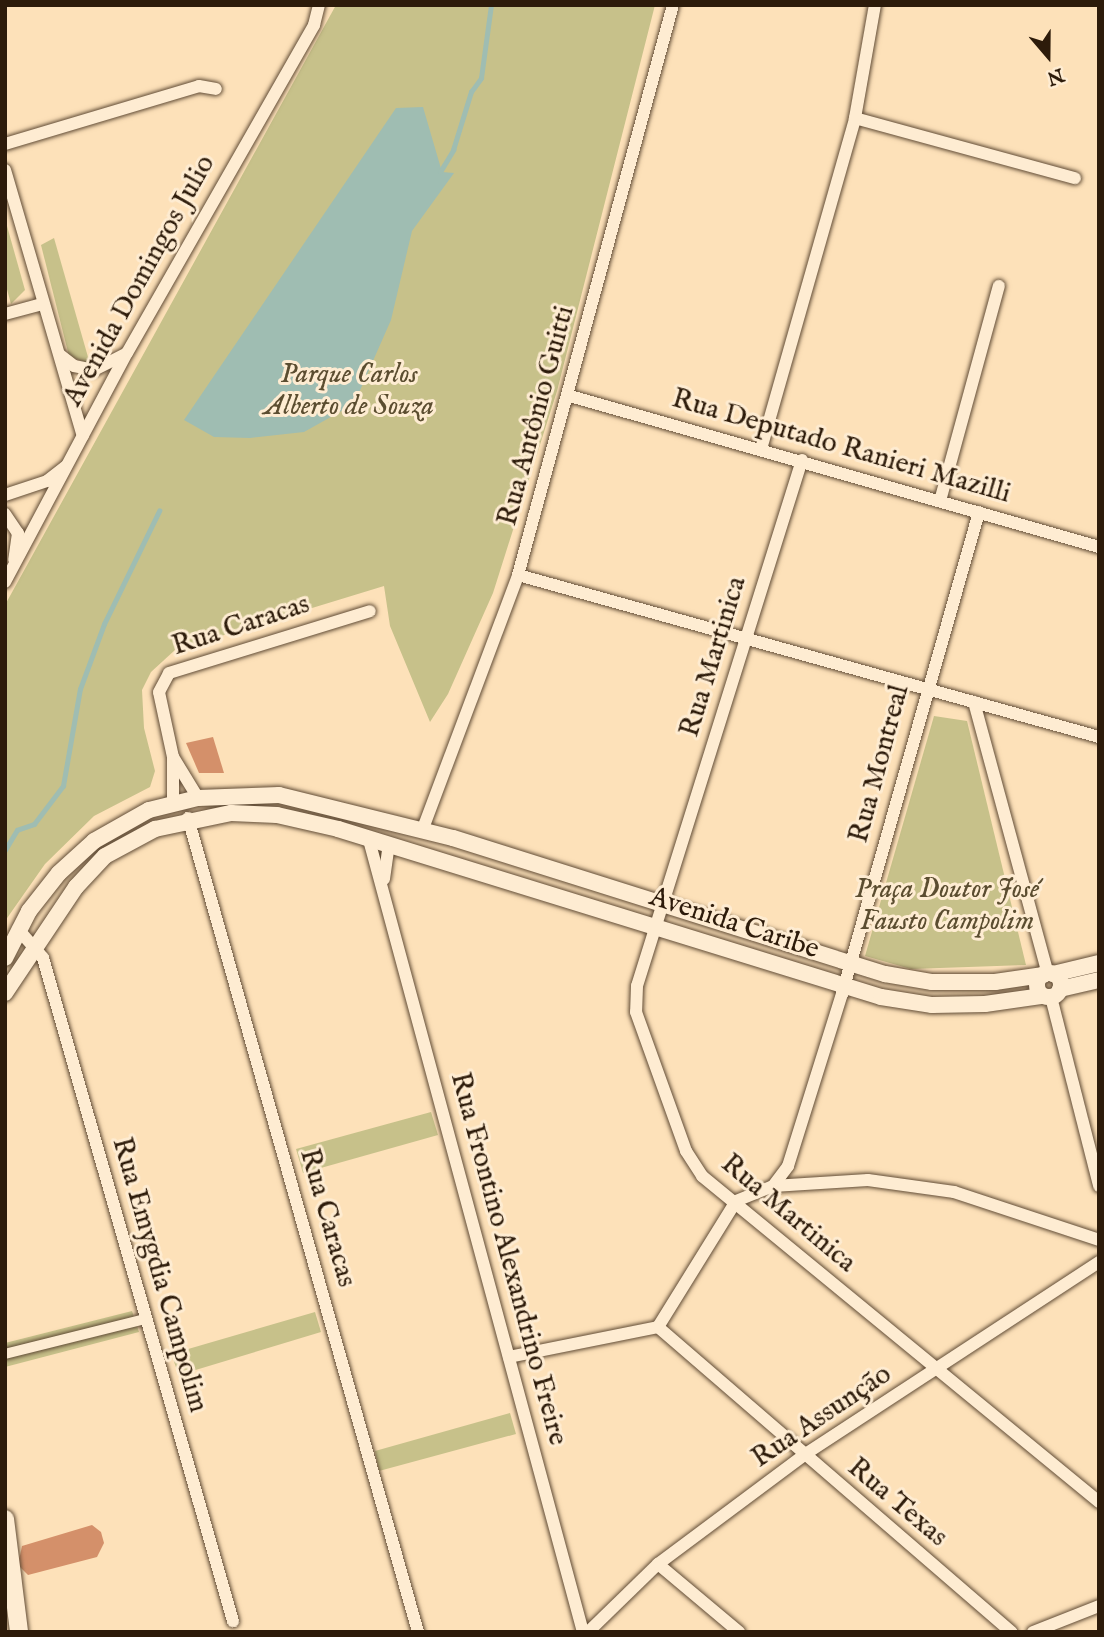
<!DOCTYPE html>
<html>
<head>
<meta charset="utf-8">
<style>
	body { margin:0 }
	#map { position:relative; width:1104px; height:1637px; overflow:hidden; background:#fde1b9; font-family:"IM FELL English",serif }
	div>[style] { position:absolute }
	.green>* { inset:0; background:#c7c18a }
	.water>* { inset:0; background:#9fbdb2 }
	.stream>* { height:4.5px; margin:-2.25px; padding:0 2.25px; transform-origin:2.25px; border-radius:2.25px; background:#9fbdb2 }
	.building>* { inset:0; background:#d4906a }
	.roads { filter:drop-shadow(0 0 2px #614c36) drop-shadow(0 0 2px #614c36) }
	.pedestrian>* { height:10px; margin:-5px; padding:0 5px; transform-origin:5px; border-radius:5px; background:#feecd2 }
	.minor>* { height:12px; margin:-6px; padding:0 6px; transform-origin:6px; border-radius:6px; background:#feecd2 }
	.tertiary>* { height:16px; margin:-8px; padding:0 8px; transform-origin:8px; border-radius:8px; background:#feecd2 }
	.tertiary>.ring { margin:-8px; padding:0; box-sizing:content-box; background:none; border:16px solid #feecd2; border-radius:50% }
	.secondary>* { height:18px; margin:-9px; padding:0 9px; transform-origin:9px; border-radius:9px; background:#feecd2 }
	span { translate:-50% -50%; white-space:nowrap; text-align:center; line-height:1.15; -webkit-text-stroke:6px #feecd2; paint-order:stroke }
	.street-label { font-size:28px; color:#2d1b0a }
	.park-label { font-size:28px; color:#5b4d30; font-style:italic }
	.frame { position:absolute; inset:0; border:7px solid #2d1b0a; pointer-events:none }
	.north { position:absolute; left:1013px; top:21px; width:70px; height:70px; -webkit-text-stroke:5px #feecd2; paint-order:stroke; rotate:160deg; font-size:19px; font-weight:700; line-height:28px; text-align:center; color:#2d1b0a }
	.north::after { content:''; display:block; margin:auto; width:24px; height:32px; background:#2d1b0a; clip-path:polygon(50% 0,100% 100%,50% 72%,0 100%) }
</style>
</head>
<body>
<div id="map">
	<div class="green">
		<div style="clip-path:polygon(336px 5px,655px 5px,557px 391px,493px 593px,448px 694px,430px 722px,390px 626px,384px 586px,175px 650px,151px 672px,142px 690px,144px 728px,155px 771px,150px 787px,94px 816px,45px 864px,5px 921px,5px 605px)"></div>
		<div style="clip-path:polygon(5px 219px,25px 290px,11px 304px,5px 282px)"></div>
		<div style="clip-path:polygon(54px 238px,90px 364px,69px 356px,41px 245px)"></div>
		<div style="clip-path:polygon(934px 716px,967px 721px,1026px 965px,911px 969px,865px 956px)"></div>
		<div style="clip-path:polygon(431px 1112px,438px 1135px,303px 1173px,296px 1149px)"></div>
		<div style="clip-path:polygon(132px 1311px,139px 1332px,5px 1367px,5px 1343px)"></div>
		<div style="clip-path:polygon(315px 1312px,321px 1332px,179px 1375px,171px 1354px)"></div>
		<div style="clip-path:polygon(510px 1413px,516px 1434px,379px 1471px,375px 1451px)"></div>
	</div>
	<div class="water">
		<div style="clip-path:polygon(423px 107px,442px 172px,454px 173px,412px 231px,391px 320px,354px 404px,304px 432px,250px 438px,214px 437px,184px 420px,396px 108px)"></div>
	</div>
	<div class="stream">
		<div style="left:440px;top:172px;width:26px;rotate:-59deg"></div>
		<div style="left:453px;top:150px;width:61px;rotate:-72.8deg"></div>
		<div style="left:471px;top:92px;width:17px;rotate:-54deg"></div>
		<div style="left:481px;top:78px;width:74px;rotate:-82.2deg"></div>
		<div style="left:5px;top:850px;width:23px;rotate:-59deg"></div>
		<div style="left:17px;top:830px;width:18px;rotate:-19deg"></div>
		<div style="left:34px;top:824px;width:48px;rotate:-52.7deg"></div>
		<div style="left:63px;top:786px;width:98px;rotate:-80.1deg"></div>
		<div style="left:80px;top:689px;width:69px;rotate:-69.7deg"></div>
		<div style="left:104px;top:624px;width:126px;rotate:-64deg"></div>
	</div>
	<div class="building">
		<div style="clip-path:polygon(213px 737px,224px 773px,199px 773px,186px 743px)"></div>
		<div style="clip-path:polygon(92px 1525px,101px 1532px,104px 1543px,97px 1557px,28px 1575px,18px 1565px,22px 1546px)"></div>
	</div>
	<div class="roads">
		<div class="pedestrian">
			<div style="left:5px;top:1354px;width:144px;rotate:-14deg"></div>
		</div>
		<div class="minor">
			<div style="left:855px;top:118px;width:228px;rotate:15.3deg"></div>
			<div style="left:5px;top:144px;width:202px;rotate:-16.6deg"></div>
			<div style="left:199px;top:86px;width:17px;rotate:10deg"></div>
			<div style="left:5px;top:170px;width:277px;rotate:73.7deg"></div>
			<div style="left:5px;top:314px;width:39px;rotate:-15deg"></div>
			<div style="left:60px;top:355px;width:18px;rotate:38deg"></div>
			<div style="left:74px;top:366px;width:20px;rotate:11deg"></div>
			<div style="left:94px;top:370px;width:34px;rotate:-27deg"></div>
			<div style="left:570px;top:396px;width:550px;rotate:15.93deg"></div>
			<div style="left:761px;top:449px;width:344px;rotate:-74.1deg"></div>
			<div style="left:855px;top:118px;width:115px;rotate:-80deg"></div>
			<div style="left:802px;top:460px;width:551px;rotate:107.42deg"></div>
			<div style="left:637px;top:986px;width:26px;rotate:92deg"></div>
			<div style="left:636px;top:1012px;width:148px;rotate:70.2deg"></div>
			<div style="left:686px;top:1151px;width:30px;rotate:57deg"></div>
			<div style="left:702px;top:1176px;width:514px;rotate:39.39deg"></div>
			<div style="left:5px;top:495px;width:44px;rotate:-18.4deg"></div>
			<div style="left:47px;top:481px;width:24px;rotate:-38deg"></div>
			<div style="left:940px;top:501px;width:223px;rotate:-74.7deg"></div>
			<div style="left:5px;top:514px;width:23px;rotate:56deg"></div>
			<div style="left:18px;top:533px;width:27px;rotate:98deg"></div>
			<div style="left:518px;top:575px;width:603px;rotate:15.58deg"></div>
			<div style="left:5px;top:582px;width:259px;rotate:-62deg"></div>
			<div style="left:127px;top:353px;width:378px;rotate:-60.3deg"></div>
			<div style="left:314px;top:25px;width:21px;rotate:-76deg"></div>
			<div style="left:974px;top:702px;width:282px;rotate:74.8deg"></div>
			<div style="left:173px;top:757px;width:48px;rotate:58.6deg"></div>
			<div style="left:173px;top:805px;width:48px;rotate:-90deg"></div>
			<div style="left:173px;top:757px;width:66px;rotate:-102.2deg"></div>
			<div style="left:159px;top:692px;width:21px;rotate:-62deg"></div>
			<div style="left:169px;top:673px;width:210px;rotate:-17.1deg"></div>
			<div style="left:188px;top:818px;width:846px;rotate:74.22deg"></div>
			<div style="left:422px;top:831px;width:273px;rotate:-69.4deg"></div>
			<div style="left:518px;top:575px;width:591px;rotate:-74.79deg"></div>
			<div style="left:369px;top:840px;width:820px;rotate:74.88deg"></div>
			<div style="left:384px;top:879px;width:34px;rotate:-82deg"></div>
			<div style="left:18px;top:929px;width:38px;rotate:49deg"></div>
			<div style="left:43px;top:958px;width:690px;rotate:74.01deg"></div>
			<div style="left:1051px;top:997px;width:195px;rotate:75.7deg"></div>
			<div style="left:773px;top:1186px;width:25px;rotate:-53deg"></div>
			<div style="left:788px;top:1166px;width:180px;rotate:-72.6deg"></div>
			<div style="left:842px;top:994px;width:501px;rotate:-74.13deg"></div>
			<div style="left:658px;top:1327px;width:148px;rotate:-58.2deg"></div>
			<div style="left:736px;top:1201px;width:40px;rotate:-22deg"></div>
			<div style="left:773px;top:1186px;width:95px;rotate:-3.6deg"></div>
			<div style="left:868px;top:1180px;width:87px;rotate:7.9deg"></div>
			<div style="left:954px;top:1192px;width:153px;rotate:18.3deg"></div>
			<div style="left:658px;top:1327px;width:467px;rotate:40.8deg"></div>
			<div style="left:509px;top:1357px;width:152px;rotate:-11.4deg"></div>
			<div style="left:658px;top:1564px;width:106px;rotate:40deg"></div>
			<div style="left:588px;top:1632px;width:98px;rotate:-44.2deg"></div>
			<div style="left:658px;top:1564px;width:182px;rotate:-36.7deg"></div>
			<div style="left:804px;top:1455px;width:353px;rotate:-33.2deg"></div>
			<div style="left:1033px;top:1632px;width:71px;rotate:-21.5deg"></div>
		</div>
		<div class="tertiary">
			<div style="left:5px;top:958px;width:53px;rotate:-62.9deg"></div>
			<div style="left:29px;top:911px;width:48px;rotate:-51.7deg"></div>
			<div style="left:59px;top:873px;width:47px;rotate:-42.4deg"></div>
			<div style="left:94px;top:841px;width:63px;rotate:-29.4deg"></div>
			<div style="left:149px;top:810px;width:50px;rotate:-13.8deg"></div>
			<div style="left:198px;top:798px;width:81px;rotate:-2.1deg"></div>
			<div style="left:279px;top:795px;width:179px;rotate:13.9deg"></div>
			<div style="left:453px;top:838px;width:453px;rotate:17.5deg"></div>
			<div style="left:885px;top:974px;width:48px;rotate:9.7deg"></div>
			<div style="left:932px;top:982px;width:63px"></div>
			<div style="left:995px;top:982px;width:49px;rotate:-8.3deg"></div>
			<div class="ring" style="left:1037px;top:973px;width:8px;height:8px"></div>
			<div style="left:1053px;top:974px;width:47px;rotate:-13.4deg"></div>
			<div style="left:1060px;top:989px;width:40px;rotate:-13deg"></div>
			<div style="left:5px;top:993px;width:128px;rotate:-56.2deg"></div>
			<div style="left:76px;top:887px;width:42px;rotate:-46.9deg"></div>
			<div style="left:105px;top:856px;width:57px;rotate:-28.4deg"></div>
			<div style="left:155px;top:829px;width:78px;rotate:-11.9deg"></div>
			<div style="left:231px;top:813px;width:46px;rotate:2.5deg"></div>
			<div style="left:277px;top:815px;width:63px;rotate:12.9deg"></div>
			<div style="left:338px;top:829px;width:568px;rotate:17.19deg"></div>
			<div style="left:881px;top:997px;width:52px;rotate:8.9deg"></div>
			<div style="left:932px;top:1005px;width:53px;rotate:-1.1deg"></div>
			<div style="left:985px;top:1004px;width:58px;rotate:-8deg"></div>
		</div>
		<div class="secondary">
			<div style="left:5px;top:1519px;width:114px;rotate:82.9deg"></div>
		</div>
	</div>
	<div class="street-label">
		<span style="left:140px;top:281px;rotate:-61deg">Avenida Domingos Julio</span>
		<span style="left:537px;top:416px;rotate:-75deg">Rua Antônio Guitti</span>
		<span style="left:841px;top:447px;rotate:16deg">Rua Deputado Ranieri Mazilli</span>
		<span style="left:241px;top:626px;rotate:-18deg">Rua Caracas</span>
		<span style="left:714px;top:657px;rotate:-73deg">Rua Martinica</span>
		<span style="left:880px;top:764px;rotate:-75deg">Rua Montreal</span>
		<span style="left:734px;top:924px;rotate:18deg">Avenida Caribe</span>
		<span style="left:788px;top:1214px;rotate:40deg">Rua Martinica</span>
		<span style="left:327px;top:1218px;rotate:74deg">Rua Caracas</span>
		<span style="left:508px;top:1259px;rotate:75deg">Rua Frontino Alexandrino Freire</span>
		<span style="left:159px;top:1275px;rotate:74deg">Rua Emygdia Campolim</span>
		<span style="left:822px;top:1417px;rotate:-34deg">Rua Assunção</span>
		<span style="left:897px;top:1503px;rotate:40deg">Rua Texas</span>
	</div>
	<div class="park-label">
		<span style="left:349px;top:391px">Parque Carlos<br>Alberto de Souza</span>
		<span style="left:947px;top:906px">Praça Doutor José<br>Fausto Campolim</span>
	</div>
	<div class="frame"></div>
	<div class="north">N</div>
</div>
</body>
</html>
